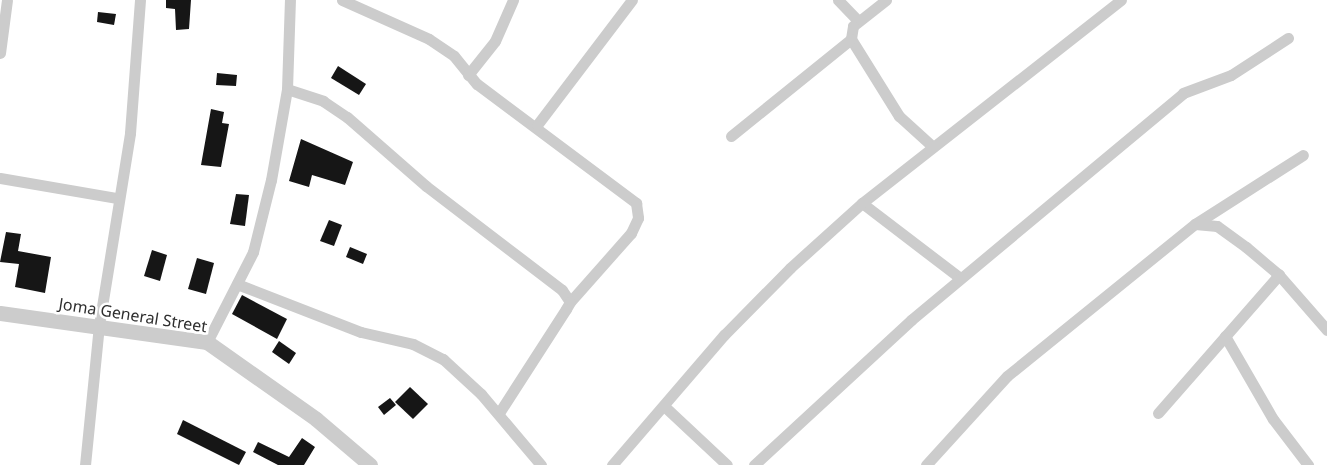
<!DOCTYPE html>
<html>
<head>
<meta charset="utf-8">
<style>
	body { margin:0 }
	#map { position:relative; width:1327px; height:465px; overflow:hidden; background:#fff; font-family:"Noto Sans",sans-serif }
	div>[style] { position:absolute }
	.building>* { inset:0; background:#161616 }
	.minor>* { height:11px; margin:-5.5px; padding:0 5.5px; transform-origin:5.5px; border-radius:5.5px; background:#ccc }
	.tertiary>* { height:15px; margin:-7.5px; padding:0 7.5px; transform-origin:7.5px; border-radius:7.5px; background:#ccc }
	span { translate:-50% -50%; white-space:nowrap; text-align:center; line-height:1.15; -webkit-text-stroke:5px #fff; paint-order:stroke }
	.street-label { font-size:16px; color:#2f2f2f }
</style>
</head>
<body>
<div id="map">
	<div class="building">
		<div style="clip-path:polygon(166px 0,191px 0,189px 29px,176px 30px,175px 9px,166px 8px)"></div>
		<div style="clip-path:polygon(98px 12px,116px 14px,114px 25px,97px 22px)"></div>
		<div style="clip-path:polygon(338px 66px,366px 84px,359px 95px,331px 78px)"></div>
		<div style="clip-path:polygon(217px 73px,237px 75px,236px 86px,216px 85px)"></div>
		<div style="clip-path:polygon(211px 109px,224px 112px,222px 123px,229px 124px,221px 167px,201px 165px)"></div>
		<div style="clip-path:polygon(301px 139px,353px 162px,345px 185px,312px 175px,309px 187px,289px 181px)"></div>
		<div style="clip-path:polygon(236px 194px,249px 195px,245px 226px,230px 224px)"></div>
		<div style="clip-path:polygon(329px 220px,342px 225px,334px 246px,320px 241px)"></div>
		<div style="clip-path:polygon(6px 232px,21px 234px,18px 251px,51px 257px,45px 293px,15px 287px,19px 264px,0 262px)"></div>
		<div style="clip-path:polygon(350px 247px,367px 254px,363px 264px,346px 257px)"></div>
		<div style="clip-path:polygon(152px 250px,167px 255px,160px 281px,144px 276px)"></div>
		<div style="clip-path:polygon(197px 258px,214px 263px,206px 294px,188px 289px)"></div>
		<div style="clip-path:polygon(242px 295px,287px 319px,277px 339px,232px 314px)"></div>
		<div style="clip-path:polygon(279px 341px,296px 353px,289px 364px,272px 352px)"></div>
		<div style="clip-path:polygon(410px 387px,428px 404px,413px 419px,395px 402px)"></div>
		<div style="clip-path:polygon(390px 398px,396px 405px,384px 415px,378px 407px)"></div>
		<div style="clip-path:polygon(183px 420px,246px 452px,239px 465px,177px 434px)"></div>
		<div style="clip-path:polygon(302px 438px,315px 447px,304px 465px,278px 465px,253px 452px,258px 442px,289px 457px)"></div>
	</div>
	<div class="minor">
		<div style="left:342px;top:0;width:95px;rotate:24.1deg"></div>
		<div style="left:429px;top:39px;width:30px;rotate:34deg"></div>
		<div style="left:454px;top:56px;width:36px;rotate:51deg"></div>
		<div style="left:477px;top:84px;width:199px;rotate:36.8deg"></div>
		<div style="left:636px;top:203px;width:15px;rotate:82deg"></div>
		<div style="left:638px;top:218px;width:17px;rotate:115deg"></div>
		<div style="left:631px;top:233px;width:92px;rotate:131.5deg"></div>
		<div style="left:838px;top:0;width:29px;rotate:46deg"></div>
		<div style="left:886px;top:0;width:42px;rotate:141.8deg"></div>
		<div style="left:853px;top:26px;width:13px;rotate:99deg"></div>
		<div style="left:851px;top:39px;width:91px;rotate:58.1deg"></div>
		<div style="left:899px;top:116px;width:45px;rotate:42.3deg"></div>
		<div style="left:0;top:53px;width:53px;rotate:-82.5deg"></div>
		<div style="left:468px;top:75px;width:43px;rotate:-51.5deg"></div>
		<div style="left:495px;top:41px;width:45px;rotate:-66.3deg"></div>
		<div style="left:287px;top:89px;width:38px;rotate:18deg"></div>
		<div style="left:323px;top:101px;width:29px;rotate:34deg"></div>
		<div style="left:347px;top:117px;width:105px;rotate:41.1deg"></div>
		<div style="left:426px;top:186px;width:171px;rotate:37.4deg"></div>
		<div style="left:562px;top:290px;width:14px;rotate:56deg"></div>
		<div style="left:570px;top:302px;width:8px;rotate:120deg"></div>
		<div style="left:566px;top:309px;width:124px;rotate:122.8deg"></div>
		<div style="left:537px;top:125px;width:157px;rotate:-52.8deg"></div>
		<div style="left:731px;top:136px;width:154px;rotate:-38.9deg"></div>
		<div style="left:0;top:178px;width:119px;rotate:9.7deg"></div>
		<div style="left:862px;top:203px;width:123px;rotate:37.4deg"></div>
		<div style="left:1195px;top:224px;width:128px;rotate:-32.6deg"></div>
		<div style="left:237px;top:284px;width:133px;rotate:21.2deg"></div>
		<div style="left:361px;top:332px;width:53px;rotate:13deg"></div>
		<div style="left:413px;top:344px;width:34px;rotate:27deg"></div>
		<div style="left:443px;top:359px;width:52px;rotate:42.6deg"></div>
		<div style="left:481px;top:394px;width:93px;rotate:49.8deg"></div>
		<div style="left:1225px;top:336px;width:96px;rotate:60deg"></div>
		<div style="left:1273px;top:419px;width:58px;rotate:52.7deg"></div>
		<div style="left:207px;top:342px;width:101px;rotate:-62.9deg"></div>
		<div style="left:253px;top:252px;width:74px;rotate:-76deg"></div>
		<div style="left:271px;top:180px;width:92px;rotate:-80deg"></div>
		<div style="left:287px;top:89px;width:89px;rotate:-88.1deg"></div>
		<div style="left:664px;top:406px;width:86px;rotate:43.1deg"></div>
		<div style="left:1158px;top:413px;width:184px;rotate:-48.8deg"></div>
		<div style="left:85px;top:465px;width:141px;rotate:-84.3deg"></div>
		<div style="left:99px;top:325px;width:194px;rotate:-80.8deg"></div>
		<div style="left:130px;top:133px;width:133px;rotate:-85.7deg"></div>
		<div style="left:612px;top:465px;width:172px;rotate:-49.3deg"></div>
		<div style="left:724px;top:335px;width:94px;rotate:-45.4deg"></div>
		<div style="left:790px;top:268px;width:97px;rotate:-42.1deg"></div>
		<div style="left:862px;top:203px;width:329px;rotate:-38.1deg"></div>
		<div style="left:754px;top:465px;width:214px;rotate:-42.7deg"></div>
		<div style="left:911px;top:320px;width:354px;rotate:-39.8deg"></div>
		<div style="left:1183px;top:93px;width:51px;rotate:-20.6deg"></div>
		<div style="left:1231px;top:75px;width:68px;rotate:-33deg"></div>
		<div style="left:926px;top:465px;width:120px;rotate:-47.7deg"></div>
		<div style="left:1007px;top:376px;width:242px;rotate:-39deg"></div>
		<div style="left:1195px;top:224px;width:22px;rotate:5deg"></div>
		<div style="left:1217px;top:226px;width:36px;rotate:36deg"></div>
		<div style="left:1246px;top:247px;width:43px;rotate:40.3deg"></div>
		<div style="left:1279px;top:275px;width:73px;rotate:48.9deg"></div>
	</div>
	<div class="tertiary">
		<div style="left:0;top:313px;width:209px;rotate:8deg"></div>
		<div style="left:207px;top:342px;width:133px;rotate:35.2deg"></div>
		<div style="left:316px;top:419px;width:71px;rotate:40.4deg"></div>
	</div>
	<div class="street-label">
		<span style="left:133px;top:315px;rotate:9deg">Joma General Street</span>
	</div>
</div>
</body>
</html>
